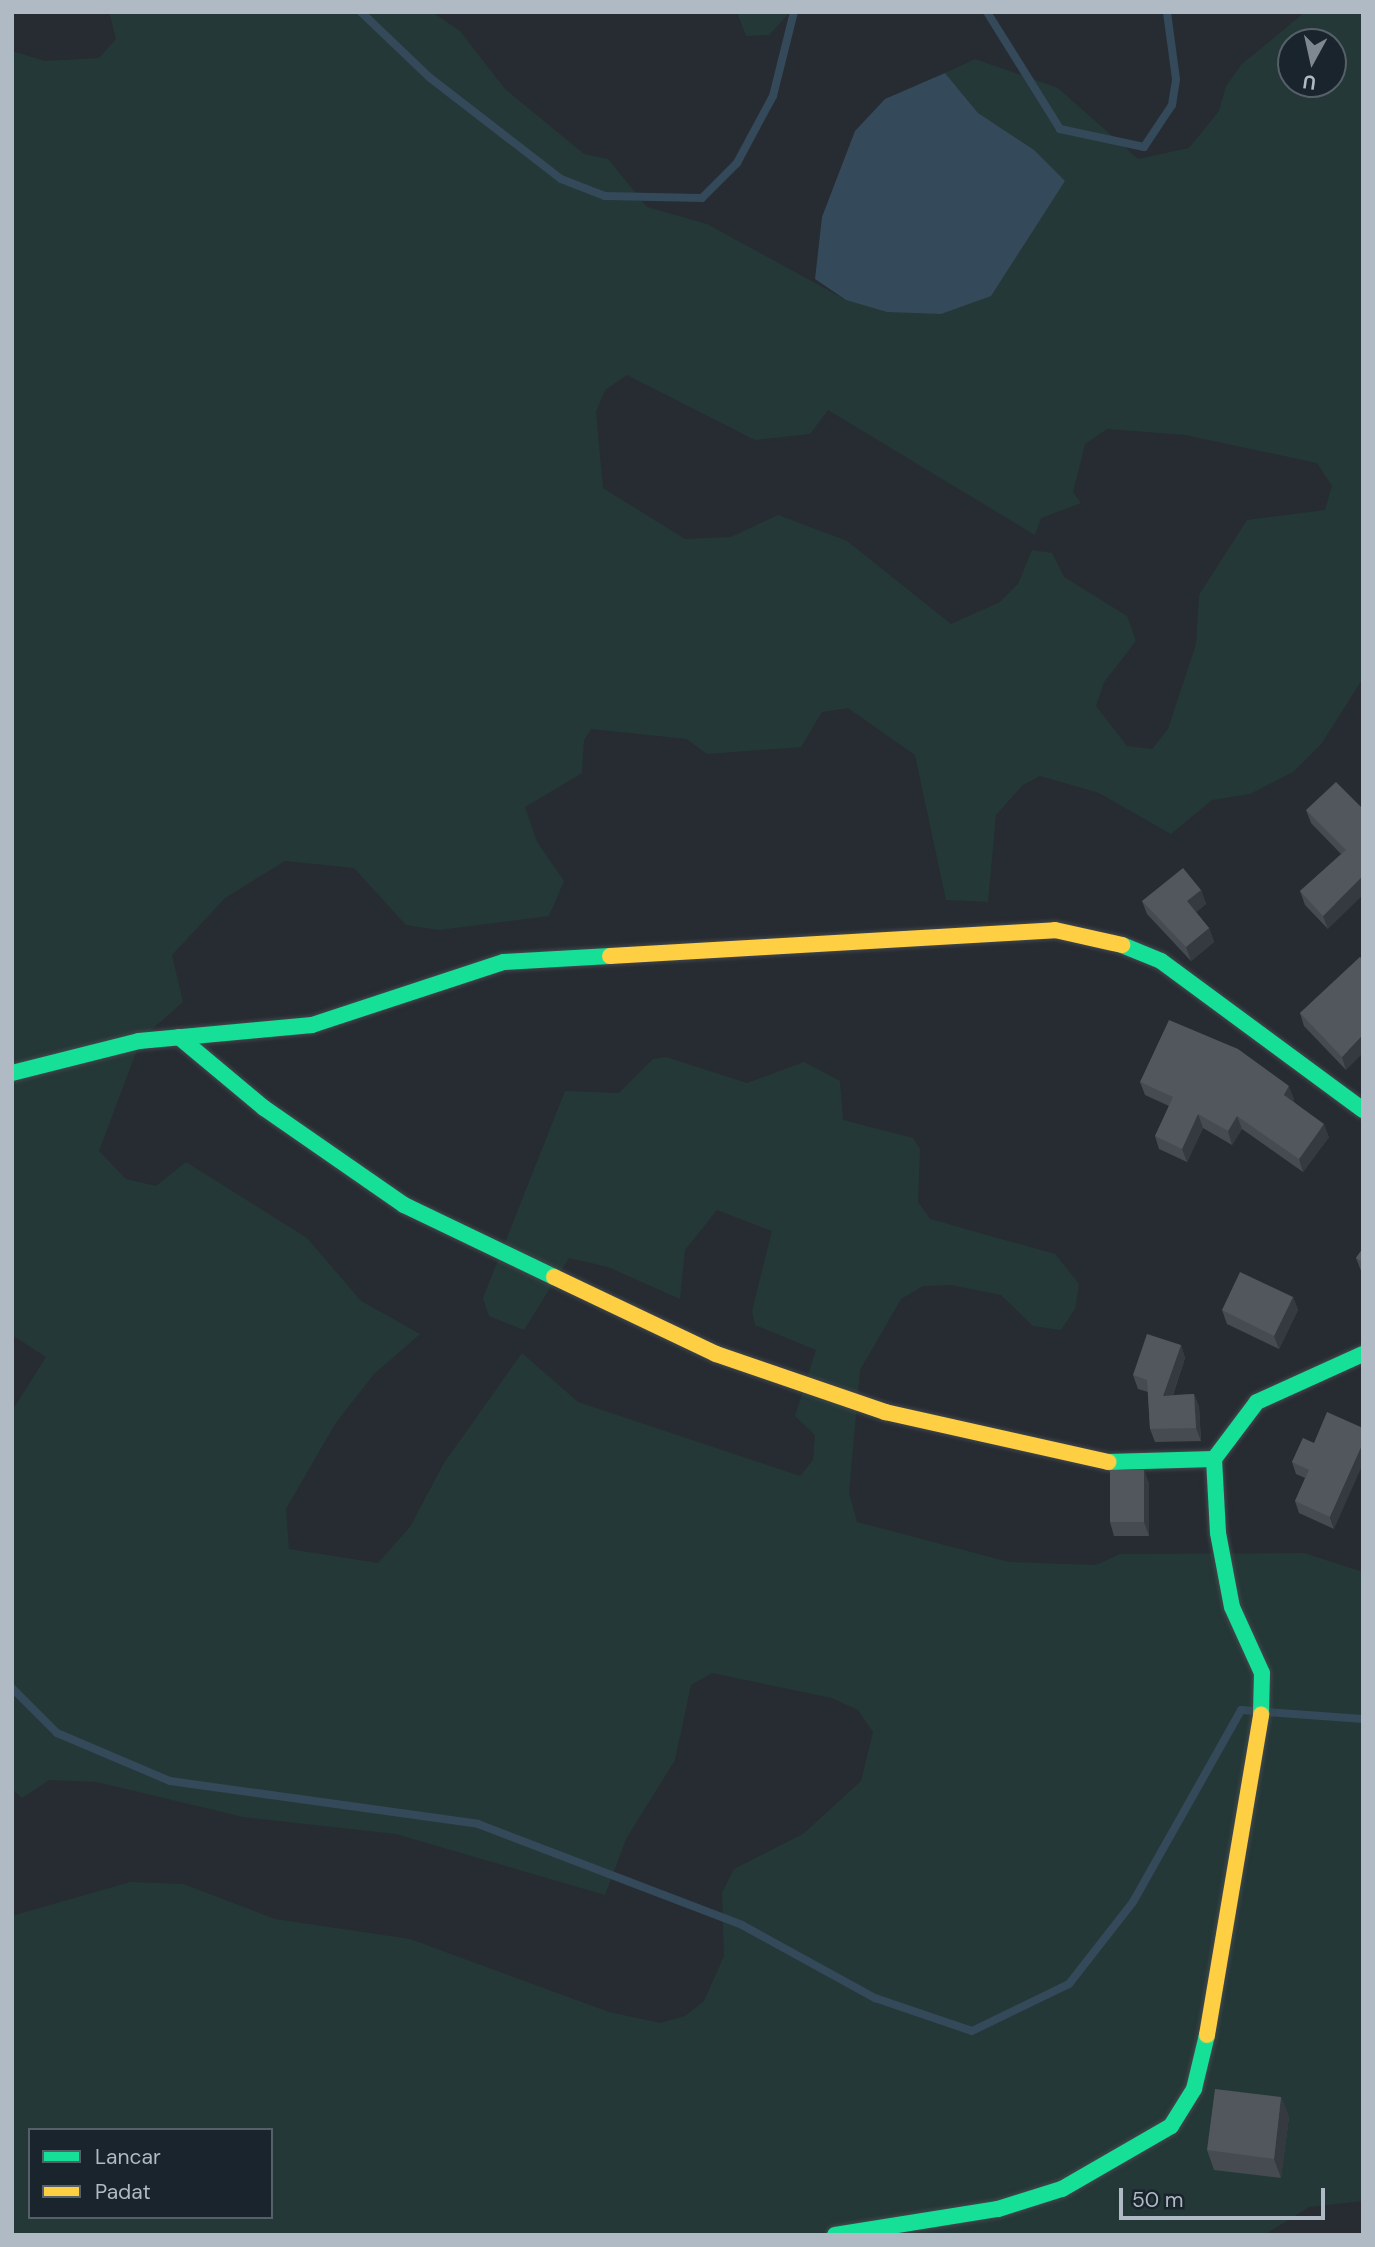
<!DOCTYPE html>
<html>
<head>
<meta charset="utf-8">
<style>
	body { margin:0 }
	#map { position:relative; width:1375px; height:2247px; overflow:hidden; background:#262c32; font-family:"DM Sans",sans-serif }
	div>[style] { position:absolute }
	.green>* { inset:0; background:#243837 }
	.water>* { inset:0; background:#344959 }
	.stream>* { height:8px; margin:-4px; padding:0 4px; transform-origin:4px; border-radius:4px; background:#344959 }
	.roads { filter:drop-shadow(0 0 2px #44484d) drop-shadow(0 0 2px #44484d) }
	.fast>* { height:16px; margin:-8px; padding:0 8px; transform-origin:8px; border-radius:8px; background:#16e098 }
	.slow>* { height:16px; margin:-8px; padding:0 8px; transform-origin:8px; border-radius:8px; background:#ffcf43 }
	.wall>* { inset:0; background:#464b51 }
	.shaded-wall>* { inset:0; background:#343a3f }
	.building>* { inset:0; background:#51575d }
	span { translate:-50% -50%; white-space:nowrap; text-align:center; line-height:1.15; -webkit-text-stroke:6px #1a242c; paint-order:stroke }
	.frame { position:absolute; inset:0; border:14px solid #afbac4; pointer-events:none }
	.legend { position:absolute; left:28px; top:2128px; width:245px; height:91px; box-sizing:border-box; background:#1a242c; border:2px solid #566069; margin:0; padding:9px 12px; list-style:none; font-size:21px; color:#afbac4 }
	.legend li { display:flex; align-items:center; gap:14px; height:35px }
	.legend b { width:35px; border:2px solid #566069 }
	.north { position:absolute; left:1277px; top:28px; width:70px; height:70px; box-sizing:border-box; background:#1a242c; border:2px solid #566069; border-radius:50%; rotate:188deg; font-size:19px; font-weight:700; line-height:28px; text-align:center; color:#afbac4 }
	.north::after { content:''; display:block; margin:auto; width:24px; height:32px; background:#7f8891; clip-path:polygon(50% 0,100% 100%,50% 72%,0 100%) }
	.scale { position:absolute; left:1119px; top:2188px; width:206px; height:32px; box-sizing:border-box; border:4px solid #afbac4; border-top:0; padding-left:9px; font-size:21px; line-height:24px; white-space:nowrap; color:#afbac4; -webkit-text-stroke:5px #1a242c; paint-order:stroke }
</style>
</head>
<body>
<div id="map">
	<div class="green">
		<div style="clip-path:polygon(evenodd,109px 12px,432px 12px,460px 31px,505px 89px,584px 154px,608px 159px,647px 207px,707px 224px,846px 300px,941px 314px,1041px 215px,1065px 181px,978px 113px,945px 73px,975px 59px,1058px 88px,1138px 159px,1189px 148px,1219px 111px,1226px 86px,1241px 65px,1305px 12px,1363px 12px,1363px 678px,1322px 743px,1293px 772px,1250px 794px,1212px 800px,1171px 834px,1099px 793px,1040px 776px,1023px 785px,996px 815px,988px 902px,946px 900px,915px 755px,848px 708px,822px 712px,801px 747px,707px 754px,687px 739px,591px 729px,584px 740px,582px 773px,525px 807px,537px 842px,564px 881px,549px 916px,439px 930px,406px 925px,354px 868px,285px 861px,225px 898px,172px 955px,183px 1002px,141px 1039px,99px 1151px,126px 1179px,156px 1186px,186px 1162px,307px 1238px,361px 1301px,420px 1334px,373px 1375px,335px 1424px,286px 1509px,289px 1549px,378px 1563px,410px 1527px,444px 1463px,522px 1353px,578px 1402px,800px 1476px,813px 1460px,815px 1435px,795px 1416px,816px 1350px,755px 1325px,752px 1311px,772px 1231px,717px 1210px,685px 1250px,680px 1299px,608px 1267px,569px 1258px,524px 1330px,489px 1316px,483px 1298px,565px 1091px,619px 1093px,653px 1059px,666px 1057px,747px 1083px,804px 1062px,840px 1081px,843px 1120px,913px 1138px,920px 1149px,918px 1202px,930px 1219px,1055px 1254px,1079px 1284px,1075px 1309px,1061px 1330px,1033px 1326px,1001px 1295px,951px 1285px,923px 1286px,901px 1299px,860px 1370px,849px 1493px,857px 1522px,1009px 1562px,1096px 1565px,1120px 1554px,1304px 1553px,1363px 1572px,1363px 2201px,1309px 2207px,1264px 2235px,12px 2235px,12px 1916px,130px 1882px,183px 1884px,275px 1919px,410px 1939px,609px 2012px,660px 2023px,685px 2016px,704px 2001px,724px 1956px,722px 1893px,734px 1869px,803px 1834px,861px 1781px,873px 1732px,858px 1710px,832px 1698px,712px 1673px,691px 1685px,675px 1760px,626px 1839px,605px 1895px,396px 1834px,243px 1817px,97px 1782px,49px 1780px,22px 1798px,12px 1789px,12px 1411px,46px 1357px,12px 1335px,12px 51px,45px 61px,99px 58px,116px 39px,109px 12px,1291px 42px,1333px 42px,1333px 84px,1291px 84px,1291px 42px,109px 12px,627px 375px,755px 440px,810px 434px,828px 410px,1035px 535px,1041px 518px,1081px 503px,1073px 492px,1085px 444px,1107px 429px,1185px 435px,1317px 463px,1332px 486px,1325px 510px,1247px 520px,1199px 595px,1196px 644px,1168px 729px,1152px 749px,1127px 746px,1096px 706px,1104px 682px,1136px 641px,1127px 616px,1064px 577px,1052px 553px,1032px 550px,1018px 584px,1000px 602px,951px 624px,847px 541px,778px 515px,731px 537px,685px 539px,603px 488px,596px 412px,605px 390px,627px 375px,109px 12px,30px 2130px,271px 2130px,271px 2217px,30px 2217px,30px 2130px)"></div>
		<div style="clip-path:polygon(737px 12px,790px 12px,769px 35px,746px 36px)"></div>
	</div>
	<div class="water">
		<div style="clip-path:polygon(945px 73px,978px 113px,1034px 150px,1065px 181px,991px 296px,941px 314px,887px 312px,846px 300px,815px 279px,822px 217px,855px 131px,885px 99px)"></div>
	</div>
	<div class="stream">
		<div style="left:361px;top:12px;width:94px;rotate:43.7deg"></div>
		<div style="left:429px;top:77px;width:167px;rotate:37.7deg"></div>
		<div style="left:561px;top:179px;width:47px;rotate:21.1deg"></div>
		<div style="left:605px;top:196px;width:97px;rotate:1.2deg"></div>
		<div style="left:702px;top:198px;width:49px;rotate:-45deg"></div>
		<div style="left:737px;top:163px;width:76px;rotate:-61.8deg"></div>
		<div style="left:773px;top:96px;width:87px;rotate:-76deg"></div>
		<div style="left:987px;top:12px;width:138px;rotate:58deg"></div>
		<div style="left:1060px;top:129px;width:86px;rotate:12.1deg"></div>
		<div style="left:1144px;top:147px;width:50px;rotate:-56.3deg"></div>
		<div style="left:1172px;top:105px;width:26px;rotate:-81deg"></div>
		<div style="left:1176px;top:79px;width:68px;rotate:-97.7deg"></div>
		<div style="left:12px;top:1688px;width:64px;rotate:45deg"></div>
		<div style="left:57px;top:1733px;width:123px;rotate:23deg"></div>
		<div style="left:170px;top:1781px;width:311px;rotate:7.9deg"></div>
		<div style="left:478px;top:1824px;width:283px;rotate:20.9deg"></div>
		<div style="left:742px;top:1925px;width:152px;rotate:28.8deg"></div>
		<div style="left:875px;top:1998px;width:102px;rotate:18.8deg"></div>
		<div style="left:972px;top:2031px;width:108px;rotate:-25.9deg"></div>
		<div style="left:1069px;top:1984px;width:104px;rotate:-52deg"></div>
		<div style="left:1133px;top:1902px;width:220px;rotate:-60.6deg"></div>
		<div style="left:1241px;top:1710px;width:14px;rotate:4deg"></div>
		<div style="left:1268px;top:1712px;width:95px;rotate:4.2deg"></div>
	</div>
	<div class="roads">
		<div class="fast">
			<div style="left:1122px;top:945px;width:42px;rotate:22.3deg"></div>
			<div style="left:1161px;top:961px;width:251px;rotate:36.4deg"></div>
			<div style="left:179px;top:1037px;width:111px;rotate:39.9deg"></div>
			<div style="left:264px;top:1108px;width:170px;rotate:34.7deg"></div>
			<div style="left:404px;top:1205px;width:166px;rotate:25.6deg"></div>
			<div style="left:12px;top:1073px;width:131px;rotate:-14.1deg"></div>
			<div style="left:139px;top:1041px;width:174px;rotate:-5.3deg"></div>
			<div style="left:312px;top:1025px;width:202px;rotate:-18.2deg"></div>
			<div style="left:504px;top:962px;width:106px;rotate:-3.2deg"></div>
			<div style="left:1214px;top:1459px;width:74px;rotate:86.9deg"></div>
			<div style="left:1218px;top:1533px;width:75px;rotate:79.3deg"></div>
			<div style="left:1232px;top:1607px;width:72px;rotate:65.6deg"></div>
			<div style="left:1262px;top:1673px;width:42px;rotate:91.4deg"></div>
			<div style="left:1108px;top:1462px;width:106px;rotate:-1.6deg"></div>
			<div style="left:1214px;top:1459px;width:71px;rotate:-53deg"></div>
			<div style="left:1257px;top:1402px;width:116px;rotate:-24.4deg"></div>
			<div style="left:835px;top:2235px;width:165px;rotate:-9.1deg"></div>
			<div style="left:998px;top:2209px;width:67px;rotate:-17.4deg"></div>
			<div style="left:1062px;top:2189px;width:126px;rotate:-30deg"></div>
			<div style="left:1171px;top:2126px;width:44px;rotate:-58.1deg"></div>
			<div style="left:1194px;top:2089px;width:56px;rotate:-76.5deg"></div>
		</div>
		<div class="slow">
			<div style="left:610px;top:956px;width:446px;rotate:-3.3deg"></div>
			<div style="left:1055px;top:930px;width:69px;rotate:12.6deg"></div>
			<div style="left:554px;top:1277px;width:179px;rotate:25.4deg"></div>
			<div style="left:716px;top:1354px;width:179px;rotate:18.9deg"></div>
			<div style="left:885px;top:1412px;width:229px;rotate:12.6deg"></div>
			<div style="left:1207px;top:2035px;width:325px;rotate:-80.4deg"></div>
		</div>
	</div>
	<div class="wall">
		<div style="clip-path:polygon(1363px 809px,1328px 929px,1305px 905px,1300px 891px,1341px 854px,1311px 823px,1306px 810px)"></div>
		<div style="clip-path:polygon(1201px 890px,1206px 904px,1196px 912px,1209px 928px,1214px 942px,1191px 961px,1147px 914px,1142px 901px)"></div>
		<div style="clip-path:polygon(1360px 957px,1346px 1070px,1304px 1026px,1300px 1013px)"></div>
		<div style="clip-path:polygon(1140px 1082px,1294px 1099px,1293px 1101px,1329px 1137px,1303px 1172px,1242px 1129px,1232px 1145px,1203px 1128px,1187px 1162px,1159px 1149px,1155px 1136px,1169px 1106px,1145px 1095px)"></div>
		<div style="clip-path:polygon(1363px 1248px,1363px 1272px,1361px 1271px,1356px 1258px)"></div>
		<div style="clip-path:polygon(1293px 1297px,1298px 1310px,1279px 1349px,1227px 1324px,1222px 1310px)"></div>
		<div style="clip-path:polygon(1181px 1345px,1185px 1358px,1173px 1395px,1194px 1394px,1199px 1407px,1201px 1441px,1155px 1442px,1150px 1429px,1148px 1392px,1138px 1389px,1133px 1375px)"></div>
		<div style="clip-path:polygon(1303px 1438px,1334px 1529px,1299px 1513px,1295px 1501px,1305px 1478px,1296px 1474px,1292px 1462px)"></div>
		<div style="clip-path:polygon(1144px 1470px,1149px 1484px,1149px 1536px,1114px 1536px,1110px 1522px)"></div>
		<div style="clip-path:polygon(1281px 2097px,1289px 2117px,1281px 2178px,1214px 2170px,1207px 2150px)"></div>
	</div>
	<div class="shaded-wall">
		<div style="clip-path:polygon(1363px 876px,1363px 895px,1328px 929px,1323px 916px)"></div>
		<div style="clip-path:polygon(1201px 890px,1206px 904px,1192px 915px,1187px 901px)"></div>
		<div style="clip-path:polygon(1209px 928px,1214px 942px,1191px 961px,1186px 947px)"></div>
		<div style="clip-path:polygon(1363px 1035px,1363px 1053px,1346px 1070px,1342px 1057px)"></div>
		<div style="clip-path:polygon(1289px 1086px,1294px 1099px,1289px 1108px,1284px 1095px)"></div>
		<div style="clip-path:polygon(1198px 1114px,1203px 1128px,1187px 1162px,1182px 1149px)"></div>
		<div style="clip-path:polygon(1237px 1116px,1242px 1129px,1232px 1145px,1228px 1131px)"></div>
		<div style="clip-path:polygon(1324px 1124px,1329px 1137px,1303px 1172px,1299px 1159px)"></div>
		<div style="clip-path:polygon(1293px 1297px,1298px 1310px,1279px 1349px,1274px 1336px)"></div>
		<div style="clip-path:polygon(1181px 1345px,1185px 1358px,1168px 1409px,1163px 1396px)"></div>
		<div style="clip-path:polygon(1194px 1394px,1199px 1407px,1201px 1441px,1196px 1428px)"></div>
		<div style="clip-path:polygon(1363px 1443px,1363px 1464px,1334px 1529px,1330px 1517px)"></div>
		<div style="clip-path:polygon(1144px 1470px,1149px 1484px,1149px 1536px,1144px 1522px)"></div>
		<div style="clip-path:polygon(1281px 2097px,1289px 2117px,1281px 2178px,1274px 2159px)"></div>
	</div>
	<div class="building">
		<div style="clip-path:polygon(1336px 782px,1363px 809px,1363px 876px,1323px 916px,1300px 891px,1346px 850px,1306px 810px)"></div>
		<div style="clip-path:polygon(1183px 868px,1201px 890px,1187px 901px,1209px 928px,1186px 947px,1142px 901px)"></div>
		<div style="clip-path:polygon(1360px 957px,1363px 960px,1363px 1035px,1342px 1057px,1300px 1013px)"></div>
		<div style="clip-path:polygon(1169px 1020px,1238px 1049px,1289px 1086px,1284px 1095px,1324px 1124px,1299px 1159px,1237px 1116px,1228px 1131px,1198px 1114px,1182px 1149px,1155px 1136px,1173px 1097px,1140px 1082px)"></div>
		<div style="clip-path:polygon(1363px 1248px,1363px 1262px,1356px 1258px)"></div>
		<div style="clip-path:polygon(1240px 1272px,1293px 1297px,1274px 1336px,1222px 1310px)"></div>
		<div style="clip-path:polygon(1147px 1334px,1181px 1345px,1163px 1396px,1194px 1394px,1196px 1428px,1150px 1429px,1147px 1380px,1133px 1375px)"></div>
		<div style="clip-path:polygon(1327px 1412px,1363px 1428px,1363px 1443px,1330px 1517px,1295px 1501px,1309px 1470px,1292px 1462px,1303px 1438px,1314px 1443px)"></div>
		<div style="clip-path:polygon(1110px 1470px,1144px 1470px,1144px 1522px,1110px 1522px)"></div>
		<div style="clip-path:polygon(1215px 2089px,1281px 2097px,1274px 2159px,1207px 2150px)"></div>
	</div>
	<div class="frame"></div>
	<ul class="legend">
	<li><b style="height:9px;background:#16e098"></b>Lancar</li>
	<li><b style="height:9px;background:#ffcf43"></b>Padat</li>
	</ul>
	<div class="north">U</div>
	<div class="scale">50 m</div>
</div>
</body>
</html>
